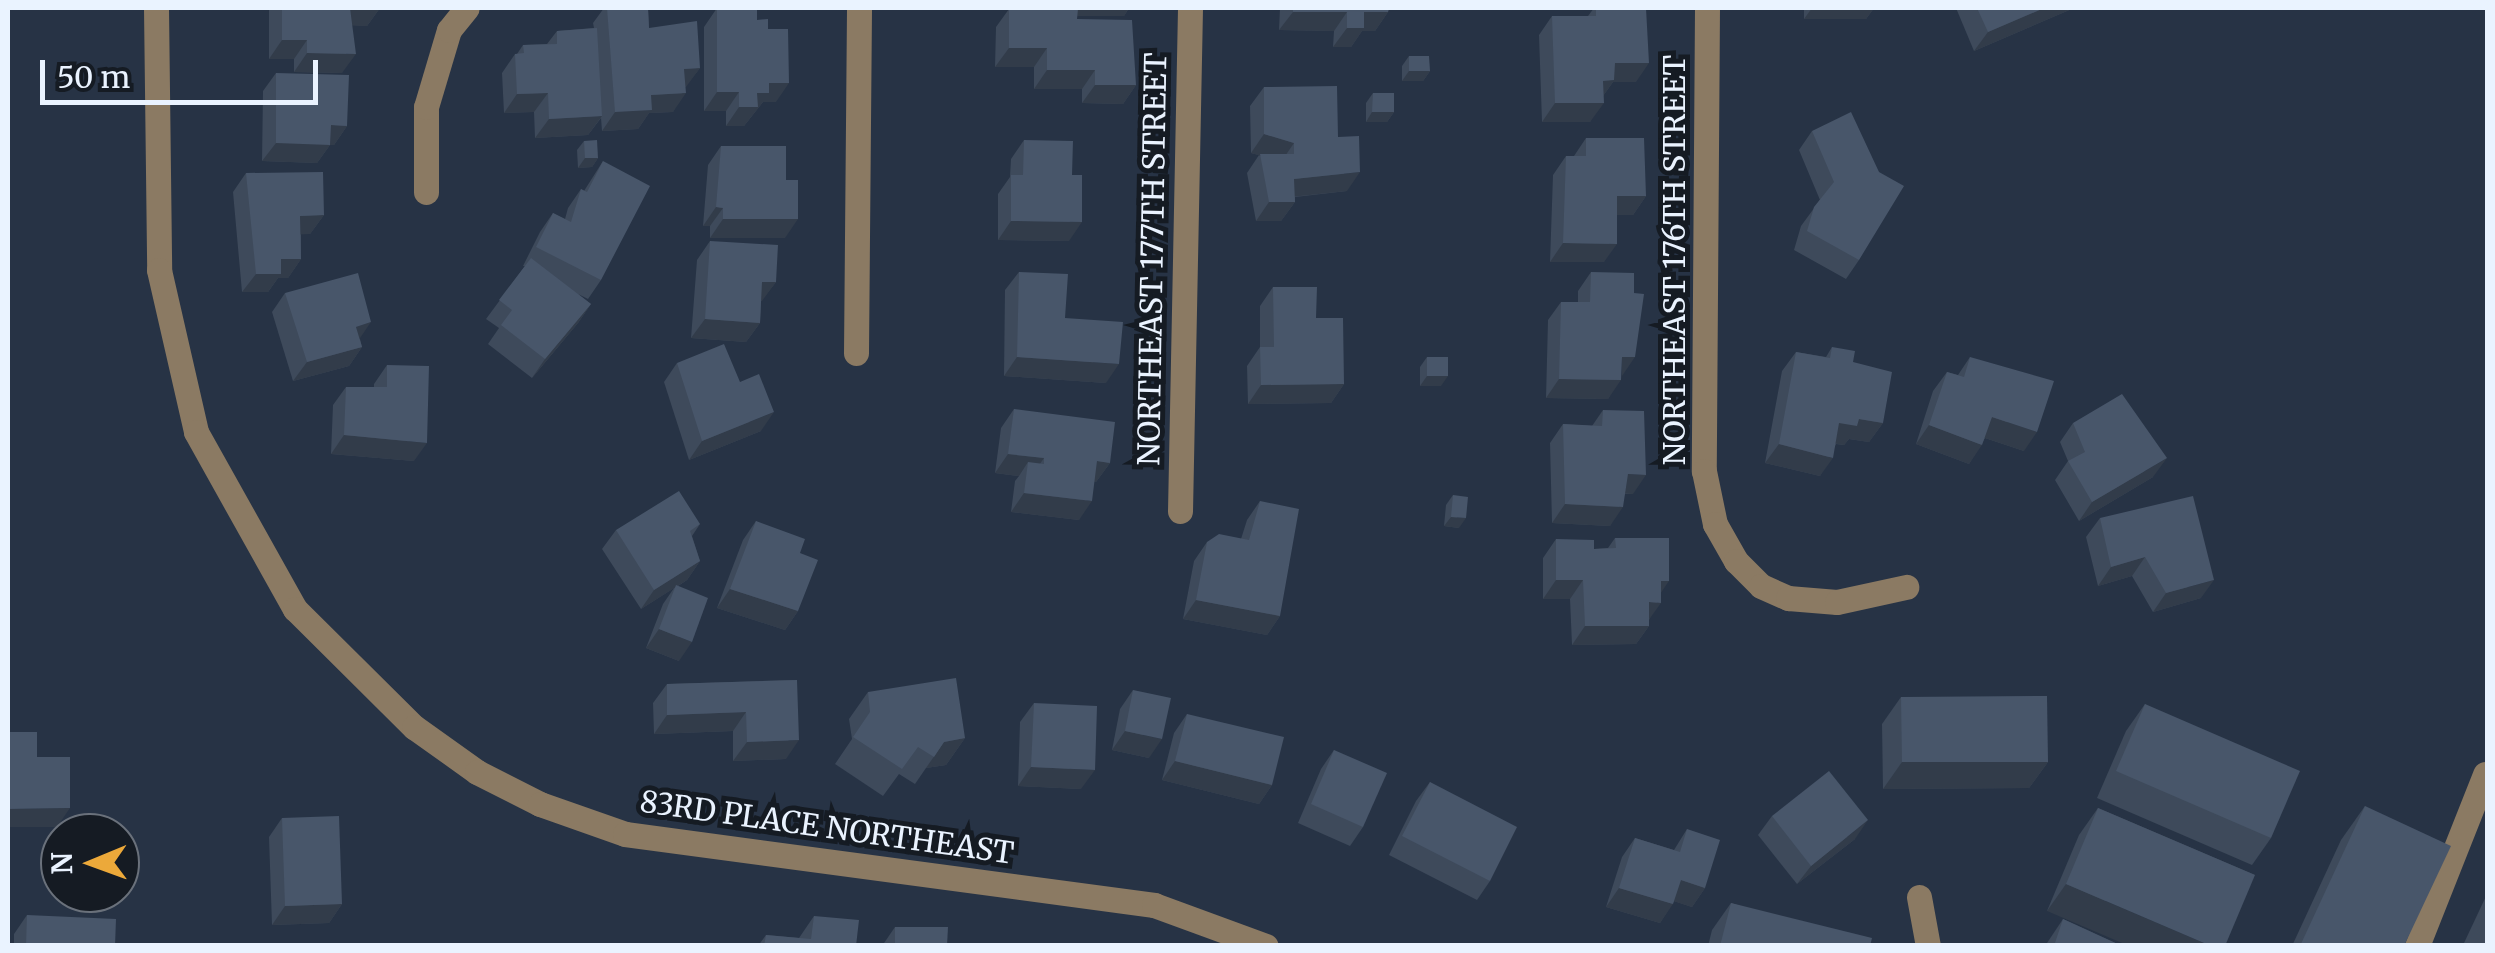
<!DOCTYPE html>
<html>
<head>
<meta charset="utf-8">
<style>
	body { margin:0 }
	#map { position:relative; width:2495px; height:953px; overflow:hidden; background:#273345; font-family:Merriweather,serif }
	div>[style] { position:absolute }
	.minor>* { height:25px; margin:-12.5px; padding:0 12.5px; transform-origin:12.5px; border-radius:12.5px; background:#8b7a63 }
	.wall>* { inset:0; background:#3e4a5b }
	.shaded-wall>* { inset:0; background:#323c4a }
	.building>* { inset:0; background:#48566a }
	span { translate:-50% -50%; white-space:nowrap; text-align:center; line-height:1.15; -webkit-text-stroke:10px #151b23; paint-order:stroke }
	.street-label { font-size:30px; color:#eaf3ff }
	.frame { position:absolute; inset:0; border:10px solid #eaf3ff; pointer-events:none }
	.north { position:absolute; left:40px; top:813px; width:100px; height:100px; box-sizing:border-box; background:#151b23; border:2px solid #6a717b; border-radius:50%; rotate:269deg; font-size:28px; font-weight:700; line-height:40px; text-align:center; color:#eaf3ff }
	.north::after { content:''; display:block; margin:auto; width:35px; height:45px; background:#eca93a; clip-path:polygon(50% 0,100% 100%,50% 72%,0 100%) }
	.scale { position:absolute; left:40px; top:60px; width:278px; height:45px; box-sizing:border-box; border:5px solid #eaf3ff; border-top:0; padding-left:12px; font-size:30px; line-height:35px; white-space:nowrap; color:#eaf3ff; -webkit-text-stroke:8px #151b23; paint-order:stroke }
</style>
</head>
<body>
<div id="map">
	<div class="minor">
		<div style="left:156px;top:8px;width:262px;rotate:89.3deg"></div>
		<div style="left:159px;top:270px;width:166px;rotate:77.1deg"></div>
		<div style="left:196px;top:432px;width:203px;rotate:60.8deg"></div>
		<div style="left:295px;top:609px;width:168px;rotate:44.8deg"></div>
		<div style="left:414px;top:727px;width:77px;rotate:35.5deg"></div>
		<div style="left:477px;top:772px;width:71px;rotate:26.9deg"></div>
		<div style="left:540px;top:804px;width:90px;rotate:19.4deg"></div>
		<div style="left:625px;top:834px;width:534px;rotate:7.64deg"></div>
		<div style="left:1154px;top:905px;width:119px;rotate:20.1deg"></div>
		<div style="left:1707px;top:8px;width:463px;rotate:90.4deg"></div>
		<div style="left:1704px;top:471px;width:54px;rotate:78.3deg"></div>
		<div style="left:1715px;top:524px;width:43px;rotate:60.4deg"></div>
		<div style="left:1736px;top:561px;width:35px;rotate:45deg"></div>
		<div style="left:1761px;top:586px;width:30px;rotate:24deg"></div>
		<div style="left:1788px;top:598px;width:49px;rotate:4.7deg"></div>
		<div style="left:1837px;top:602px;width:71px;rotate:-12.3deg"></div>
		<div style="left:426px;top:192px;width:85px;rotate:-90deg"></div>
		<div style="left:426px;top:107px;width:80px;rotate:-73.4deg"></div>
		<div style="left:449px;top:30px;width:28px;rotate:-51deg"></div>
		<div style="left:856px;top:353px;width:345px;rotate:-89.5deg"></div>
		<div style="left:1180px;top:511px;width:503px;rotate:-88.86deg"></div>
		<div style="left:1919px;top:897px;width:50px;rotate:79.6deg"></div>
		<div style="left:2417px;top:946px;width:185px;rotate:-68.4deg"></div>
	</div>
	<div class="wall">
		<div style="clip-path:polygon(269px 8px,380px 8px,367px 26px,352px 25px,342px 73px,294px 72px,294px 59px,269px 59px)"></div>
		<div style="clip-path:polygon(604px 8px,648px 8px,649px 28px,700px 68px,685px 87px,673px 112px,649px 113px,638px 129px,602px 131px,601px 118px,588px 135px,535px 138px,534px 112px,504px 113px,502px 73px,515px 54px,517px 54px,523px 45px,547px 44px,557px 31px,594px 28px,593px 23px)"></div>
		<div style="clip-path:polygon(717px 8px,757px 20px,776px 102px,763px 102px,744px 126px,726px 126px,726px 111px,704px 111px,704px 27px)"></div>
		<div style="clip-path:polygon(1072px 8px,1129px 8px,1124px 16px,1077px 16px,1077px 19px,1136px 85px,1123px 104px,1082px 103px,1082px 89px,1034px 89px,1034px 67px,995px 67px,996px 27px,1009px 9px,1072px 9px)"></div>
		<div style="clip-path:polygon(1280px 8px,1389px 8px,1388px 12px,1375px 31px,1362px 31px,1351px 47px,1333px 47px,1334px 31px,1279px 30px)"></div>
		<div style="clip-path:polygon(1594px 8px,1646px 8px,1636px 82px,1613px 82px,1603px 96px,1590px 122px,1542px 122px,1539px 35px,1552px 16px,1588px 16px)"></div>
		<div style="clip-path:polygon(1804px 8px,1874px 8px,1866px 19px,1804px 19px)"></div>
		<div style="clip-path:polygon(1956px 8px,2074px 8px,1974px 51px)"></div>
		<div style="clip-path:polygon(1409px 56px,1430px 71px,1423px 81px,1402px 81px,1402px 66px)"></div>
		<div style="clip-path:polygon(276px 73px,347px 126px,334px 145px,330px 145px,317px 163px,262px 161px,263px 91px)"></div>
		<div style="clip-path:polygon(1264px 87px,1338px 137px,1347px 191px,1295px 197px,1295px 202px,1281px 221px,1256px 221px,1247px 173px,1259px 155px,1251px 153px,1250px 106px)"></div>
		<div style="clip-path:polygon(1373px 93px,1394px 112px,1387px 122px,1366px 122px,1366px 103px)"></div>
		<div style="clip-path:polygon(1812px 131px,1879px 172px,1859px 260px,1846px 279px,1794px 250px,1801px 226px,1820px 200px,1799px 150px)"></div>
		<div style="clip-path:polygon(1586px 138px,1646px 196px,1633px 215px,1617px 215px,1604px 262px,1550px 262px,1553px 175px,1566px 156px,1574px 156px)"></div>
		<div style="clip-path:polygon(1024px 140px,1072px 175px,1069px 241px,998px 240px,998px 194px,1010px 177px,1011px 159px)"></div>
		<div style="clip-path:polygon(584px 141px,598px 158px,592px 167px,578px 168px,577px 150px)"></div>
		<div style="clip-path:polygon(721px 146px,785px 238px,710px 238px,710px 226px,703px 226px,708px 165px)"></div>
		<div style="clip-path:polygon(603px 161px,601px 280px,588px 299px,578px 294px,591px 304px,578px 323px,532px 378px,488px 344px,499px 328px,486px 319px,525px 266px,523px 266px,540px 232px,553px 213px,565px 219px,568px 208px,581px 189px,584px 191px)"></div>
		<div style="clip-path:polygon(246px 173px,324px 215px,310px 234px,301px 234px,301px 259px,288px 278px,278px 278px,268px 292px,242px 292px,233px 192px)"></div>
		<div style="clip-path:polygon(710px 241px,776px 282px,761px 301px,760px 323px,746px 342px,691px 338px,697px 260px)"></div>
		<div style="clip-path:polygon(1019px 272px,1065px 318px,1106px 383px,1004px 376px,1005px 290px)"></div>
		<div style="clip-path:polygon(1591px 272px,1621px 376px,1608px 399px,1546px 398px,1548px 320px,1561px 302px,1578px 302px,1578px 291px)"></div>
		<div style="clip-path:polygon(1273px 287px,1316px 318px,1344px 384px,1331px 403px,1248px 404px,1247px 366px,1260px 347px,1260px 306px)"></div>
		<div style="clip-path:polygon(285px 293px,360px 339px,362px 347px,349px 366px,293px 381px,272px 312px)"></div>
		<div style="clip-path:polygon(1832px 347px,1853px 362px,1883px 423px,1869px 442px,1849px 439px,1844px 445px,1836px 444px,1820px 476px,1765px 463px,1782px 371px,1796px 352px,1826px 357px)"></div>
		<div style="clip-path:polygon(1427px 357px,1441px 386px,1420px 386px,1420px 367px)"></div>
		<div style="clip-path:polygon(1970px 357px,2024px 451px,1985px 438px,1969px 464px,1916px 444px,1933px 391px,1947px 372px,1958px 375px)"></div>
		<div style="clip-path:polygon(677px 363px,761px 431px,689px 460px,664px 382px)"></div>
		<div style="clip-path:polygon(387px 365px,414px 461px,331px 454px,333px 405px,346px 387px,374px 387px,374px 384px)"></div>
		<div style="clip-path:polygon(1014px 409px,1110px 463px,1096px 482px,1094px 481px,1079px 520px,1011px 512px,1015px 481px,1019px 476px,995px 473px,1001px 428px)"></div>
		<div style="clip-path:polygon(1603px 410px,1633px 494px,1625px 494px,1610px 526px,1552px 523px,1550px 443px,1563px 424px,1592px 426px)"></div>
		<div style="clip-path:polygon(2073px 423px,2153px 477px,2079px 521px,2055px 480px,2068px 461px,2060px 442px)"></div>
		<div style="clip-path:polygon(1453px 495px,1459px 528px,1444px 526px,1446px 505px)"></div>
		<div style="clip-path:polygon(1260px 501px,1280px 616px,1267px 635px,1183px 619px,1194px 561px,1207px 542px,1241px 539px,1247px 520px)"></div>
		<div style="clip-path:polygon(2100px 518px,2201px 598px,2153px 612px,2132px 576px,2098px 586px,2086px 537px)"></div>
		<div style="clip-path:polygon(756px 521px,800px 553px,798px 611px,785px 630px,717px 608px,743px 540px)"></div>
		<div style="clip-path:polygon(700px 524px,692px 536px,700px 561px,687px 580px,678px 586px,679px 661px,646px 648px,663px 604px,674px 588px,641px 609px,602px 549px,616px 530px)"></div>
		<div style="clip-path:polygon(1615px 538px,1661px 593px,1649px 620px,1649px 626px,1636px 644px,1572px 645px,1570px 599px,1543px 599px,1543px 558px,1556px 539px,1594px 549px,1608px 548px)"></div>
		<div style="clip-path:polygon(797px 680px,786px 759px,733px 761px,733px 731px,654px 734px,653px 703px,667px 684px)"></div>
		<div style="clip-path:polygon(1133px 690px,1149px 758px,1112px 750px,1120px 709px)"></div>
		<div style="clip-path:polygon(868px 692px,965px 738px,946px 765px,926px 768px,915px 784px,899px 774px,883px 796px,835px 764px,852px 739px,849px 719px)"></div>
		<div style="clip-path:polygon(1901px 697px,2048px 762px,2029px 788px,1883px 789px,1882px 724px)"></div>
		<div style="clip-path:polygon(1034px 703px,1081px 789px,1018px 786px,1020px 722px)"></div>
		<div style="clip-path:polygon(2145px 704px,2271px 838px,2252px 865px,2097px 798px,2126px 731px)"></div>
		<div style="clip-path:polygon(1187px 714px,1272px 785px,1259px 804px,1162px 780px,1174px 733px)"></div>
		<div style="clip-path:polygon(1334px 750px,1363px 827px,1350px 846px,1298px 823px,1321px 769px)"></div>
		<div style="clip-path:polygon(1430px 782px,1490px 881px,1477px 900px,1389px 855px,1416px 801px)"></div>
		<div style="clip-path:polygon(2365px 806px,2404px 946px,2292px 946px,2341px 840px)"></div>
		<div style="clip-path:polygon(2098px 808px,2255px 875px,2047px 911px,2079px 835px)"></div>
		<div style="clip-path:polygon(1772px 816px,1855px 839px,1797px 884px,1758px 835px)"></div>
		<div style="clip-path:polygon(282px 818px,342px 904px,329px 923px,272px 925px,269px 837px)"></div>
		<div style="clip-path:polygon(1687px 829px,1705px 888px,1692px 907px,1674px 901px,1660px 923px,1606px 907px,1622px 857px,1635px 838px,1674px 850px)"></div>
		<div style="clip-path:polygon(2488px 892px,2488px 946px,2470px 946px,2464px 943px)"></div>
		<div style="clip-path:polygon(1731px 903px,1870px 946px,1708px 946px,1712px 930px)"></div>
		<div style="clip-path:polygon(27px 915px,115px 946px,14px 946px,14px 934px)"></div>
		<div style="clip-path:polygon(814px 916px,856px 946px,758px 946px,766px 935px,799px 938px)"></div>
		<div style="clip-path:polygon(2063px 919px,2122px 946px,2045px 946px)"></div>
		<div style="clip-path:polygon(895px 927px,947px 946px,882px 946px)"></div>
	</div>
	<div class="shaded-wall">
		<div style="clip-path:polygon(349px 8px,380px 8px,367px 26px,336px 25px)"></div>
		<div style="clip-path:polygon(1078px 8px,1129px 8px,1124px 16px,1072px 16px)"></div>
		<div style="clip-path:polygon(1812px 8px,1874px 8px,1866px 19px,1804px 19px)"></div>
		<div style="clip-path:polygon(2044px 8px,2074px 8px,1974px 51px,1988px 32px)"></div>
		<div style="clip-path:polygon(1293px 12px,1347px 12px,1334px 31px,1279px 30px)"></div>
		<div style="clip-path:polygon(1364px 12px,1388px 12px,1375px 31px,1362px 31px,1351px 47px,1333px 47px,1347px 28px)"></div>
		<div style="clip-path:polygon(282px 40px,307px 40px,294px 59px,269px 59px)"></div>
		<div style="clip-path:polygon(1009px 48px,1047px 48px,1034px 67px,995px 67px)"></div>
		<div style="clip-path:polygon(307px 53px,356px 54px,342px 73px,294px 72px)"></div>
		<div style="clip-path:polygon(1615px 63px,1649px 63px,1636px 82px,1613px 82px,1601px 99px,1590px 100px)"></div>
		<div style="clip-path:polygon(700px 68px,686px 87px,671px 88px,684px 69px)"></div>
		<div style="clip-path:polygon(1047px 70px,1095px 70px,1082px 89px,1034px 89px)"></div>
		<div style="clip-path:polygon(1409px 71px,1430px 71px,1423px 81px,1402px 81px)"></div>
		<div style="clip-path:polygon(769px 83px,789px 83px,776px 102px,763px 102px,744px 126px,726px 126px,739px 107px)"></div>
		<div style="clip-path:polygon(1095px 85px,1136px 85px,1123px 104px,1082px 103px)"></div>
		<div style="clip-path:polygon(717px 92px,739px 92px,726px 111px,704px 111px)"></div>
		<div style="clip-path:polygon(548px 93px,534px 112px,504px 113px,517px 94px)"></div>
		<div style="clip-path:polygon(686px 93px,673px 112px,649px 113px,638px 129px,602px 131px,615px 112px,651px 95px)"></div>
		<div style="clip-path:polygon(1555px 103px,1604px 103px,1590px 122px,1542px 122px)"></div>
		<div style="clip-path:polygon(1372px 112px,1394px 112px,1387px 122px,1366px 122px)"></div>
		<div style="clip-path:polygon(602px 116px,588px 135px,535px 138px,549px 119px)"></div>
		<div style="clip-path:polygon(331px 125px,347px 126px,334px 145px,330px 145px,317px 163px,262px 161px,276px 143px)"></div>
		<div style="clip-path:polygon(1264px 134px,1294px 143px,1281px 162px,1251px 153px)"></div>
		<div style="clip-path:polygon(585px 158px,598px 158px,592px 167px,578px 168px)"></div>
		<div style="clip-path:polygon(1360px 172px,1347px 191px,1281px 198px,1294px 179px)"></div>
		<div style="clip-path:polygon(1617px 196px,1646px 196px,1633px 215px,1604px 215px)"></div>
		<div style="clip-path:polygon(1269px 202px,1295px 202px,1281px 221px,1256px 221px)"></div>
		<div style="clip-path:polygon(716px 207px,723px 208px,710px 226px,703px 226px)"></div>
		<div style="clip-path:polygon(324px 215px,310px 234px,287px 235px,300px 216px)"></div>
		<div style="clip-path:polygon(723px 219px,798px 219px,785px 238px,710px 238px)"></div>
		<div style="clip-path:polygon(1011px 221px,1082px 222px,1069px 241px,998px 240px)"></div>
		<div style="clip-path:polygon(1563px 243px,1617px 244px,1604px 262px,1550px 262px)"></div>
		<div style="clip-path:polygon(281px 259px,301px 259px,288px 278px,278px 278px,268px 292px,242px 292px,256px 274px)"></div>
		<div style="clip-path:polygon(762px 282px,776px 282px,762px 301px,749px 301px)"></div>
		<div style="clip-path:polygon(591px 304px,578px 323px,532px 378px,545px 359px)"></div>
		<div style="clip-path:polygon(705px 319px,760px 323px,746px 342px,691px 338px)"></div>
		<div style="clip-path:polygon(371px 322px,358px 341px,356px 327px)"></div>
		<div style="clip-path:polygon(362px 347px,349px 366px,293px 381px,307px 362px)"></div>
		<div style="clip-path:polygon(1017px 357px,1119px 364px,1106px 383px,1004px 376px)"></div>
		<div style="clip-path:polygon(1622px 357px,1635px 357px,1622px 376px)"></div>
		<div style="clip-path:polygon(1427px 376px,1448px 376px,1441px 386px,1420px 386px)"></div>
		<div style="clip-path:polygon(1559px 379px,1621px 380px,1608px 399px,1546px 398px)"></div>
		<div style="clip-path:polygon(1344px 384px,1331px 403px,1248px 404px,1261px 385px)"></div>
		<div style="clip-path:polygon(774px 412px,761px 431px,689px 460px,702px 441px)"></div>
		<div style="clip-path:polygon(1992px 417px,2037px 432px,2024px 451px,1979px 436px)"></div>
		<div style="clip-path:polygon(1859px 419px,1883px 423px,1869px 442px,1849px 439px,1844px 445px,1826px 442px,1839px 423px)"></div>
		<div style="clip-path:polygon(1929px 425px,1982px 445px,1969px 464px,1916px 444px)"></div>
		<div style="clip-path:polygon(344px 435px,427px 443px,414px 461px,331px 454px)"></div>
		<div style="clip-path:polygon(1779px 444px,1833px 458px,1820px 476px,1765px 463px)"></div>
		<div style="clip-path:polygon(1008px 454px,1044px 458px,1031px 477px,1028px 462px,1019px 476px,995px 473px)"></div>
		<div style="clip-path:polygon(2167px 458px,2153px 477px,2079px 521px,2092px 502px)"></div>
		<div style="clip-path:polygon(1097px 461px,1110px 463px,1096px 482px,1083px 480px)"></div>
		<div style="clip-path:polygon(1628px 474px,1646px 475px,1633px 494px,1615px 493px)"></div>
		<div style="clip-path:polygon(1024px 493px,1092px 501px,1079px 520px,1011px 512px)"></div>
		<div style="clip-path:polygon(1565px 504px,1623px 507px,1610px 526px,1552px 523px)"></div>
		<div style="clip-path:polygon(1451px 517px,1466px 518px,1459px 528px,1444px 526px)"></div>
		<div style="clip-path:polygon(2145px 557px,2132px 576px,2098px 586px,2111px 567px)"></div>
		<div style="clip-path:polygon(700px 561px,687px 580px,641px 609px,654px 590px)"></div>
		<div style="clip-path:polygon(1556px 580px,1583px 580px,1570px 599px,1543px 599px)"></div>
		<div style="clip-path:polygon(2214px 580px,2201px 598px,2153px 612px,2166px 593px)"></div>
		<div style="clip-path:polygon(1661px 581px,1669px 581px,1656px 600px)"></div>
		<div style="clip-path:polygon(730px 589px,798px 611px,785px 630px,717px 608px)"></div>
		<div style="clip-path:polygon(1196px 600px,1280px 616px,1267px 635px,1183px 619px)"></div>
		<div style="clip-path:polygon(1649px 602px,1661px 603px,1648px 621px)"></div>
		<div style="clip-path:polygon(1585px 626px,1649px 626px,1636px 644px,1572px 645px)"></div>
		<div style="clip-path:polygon(659px 629px,692px 642px,679px 661px,646px 648px)"></div>
		<div style="clip-path:polygon(746px 712px,733px 731px,654px 734px,667px 715px)"></div>
		<div style="clip-path:polygon(1125px 731px,1162px 739px,1149px 758px,1112px 750px)"></div>
		<div style="clip-path:polygon(965px 738px,946px 765px,926px 768px,944px 742px)"></div>
		<div style="clip-path:polygon(799px 740px,786px 759px,733px 761px,747px 742px)"></div>
		<div style="clip-path:polygon(1175px 761px,1272px 785px,1259px 804px,1162px 780px)"></div>
		<div style="clip-path:polygon(1902px 762px,2048px 762px,2029px 788px,1883px 789px)"></div>
		<div style="clip-path:polygon(1031px 767px,1095px 770px,1081px 789px,1018px 786px)"></div>
		<div style="clip-path:polygon(70px 808px,57px 827px,8px 827px,8px 809px)"></div>
		<div style="clip-path:polygon(1868px 820px,1855px 839px,1797px 884px,1811px 866px)"></div>
		<div style="clip-path:polygon(1681px 880px,1705px 888px,1692px 907px,1667px 899px)"></div>
		<div style="clip-path:polygon(2066px 884px,2211px 946px,2129px 946px,2047px 911px)"></div>
		<div style="clip-path:polygon(1619px 888px,1673px 904px,1660px 923px,1606px 907px)"></div>
		<div style="clip-path:polygon(342px 904px,329px 923px,272px 925px,285px 906px)"></div>
	</div>
	<div class="building">
		<div style="clip-path:polygon(282px 8px,350px 8px,356px 54px,307px 53px,307px 40px,282px 40px)"></div>
		<div style="clip-path:polygon(607px 8px,648px 8px,649px 28px,697px 21px,700px 68px,684px 69px,686px 93px,651px 95px,652px 110px,615px 112px)"></div>
		<div style="clip-path:polygon(717px 8px,757px 8px,757px 20px,768px 19px,768px 29px,788px 29px,789px 83px,769px 83px,769px 93px,757px 93px,758px 107px,739px 107px,739px 92px,717px 92px)"></div>
		<div style="clip-path:polygon(1293px 8px,1389px 8px,1388px 12px,1364px 12px,1364px 28px,1347px 28px,1347px 12px,1293px 12px)"></div>
		<div style="clip-path:polygon(1596px 8px,1646px 8px,1649px 63px,1615px 63px,1614px 80px,1603px 81px,1604px 103px,1555px 103px,1552px 16px,1596px 16px)"></div>
		<div style="clip-path:polygon(1977px 8px,2044px 8px,1988px 32px)"></div>
		<div style="clip-path:polygon(1009px 9px,1078px 9px,1077px 19px,1132px 20px,1136px 85px,1095px 85px,1095px 70px,1047px 70px,1047px 48px,1009px 48px)"></div>
		<div style="clip-path:polygon(597px 28px,602px 116px,549px 119px,548px 93px,517px 94px,515px 54px,524px 53px,523px 45px,557px 44px,557px 31px)"></div>
		<div style="clip-path:polygon(1409px 56px,1429px 56px,1430px 71px,1409px 71px)"></div>
		<div style="clip-path:polygon(276px 73px,349px 75px,347px 126px,331px 125px,330px 145px,276px 143px)"></div>
		<div style="clip-path:polygon(1337px 86px,1338px 137px,1359px 136px,1360px 172px,1294px 179px,1295px 202px,1269px 202px,1260px 154px,1294px 154px,1294px 143px,1264px 134px,1264px 87px)"></div>
		<div style="clip-path:polygon(1373px 93px,1394px 93px,1394px 112px,1372px 112px)"></div>
		<div style="clip-path:polygon(1851px 112px,1879px 172px,1904px 186px,1859px 260px,1807px 231px,1814px 207px,1834px 182px,1812px 131px)"></div>
		<div style="clip-path:polygon(1586px 138px,1644px 138px,1646px 196px,1617px 196px,1617px 244px,1563px 243px,1566px 156px,1586px 156px)"></div>
		<div style="clip-path:polygon(597px 140px,598px 158px,585px 158px,584px 141px)"></div>
		<div style="clip-path:polygon(1024px 140px,1073px 141px,1072px 175px,1082px 175px,1082px 222px,1011px 221px,1011px 175px,1023px 175px)"></div>
		<div style="clip-path:polygon(721px 146px,786px 146px,786px 180px,798px 180px,798px 219px,723px 219px,723px 208px,716px 207px)"></div>
		<div style="clip-path:polygon(603px 161px,650px 186px,601px 280px,536px 247px,553px 213px,571px 222px,581px 189px,587px 192px)"></div>
		<div style="clip-path:polygon(323px 172px,324px 215px,300px 216px,301px 259px,281px 259px,281px 274px,256px 274px,246px 173px)"></div>
		<div style="clip-path:polygon(710px 241px,778px 245px,776px 282px,762px 282px,760px 323px,705px 319px)"></div>
		<div style="clip-path:polygon(531px 258px,591px 304px,545px 359px,501px 325px,512px 310px,499px 300px)"></div>
		<div style="clip-path:polygon(1019px 272px,1068px 274px,1065px 318px,1123px 322px,1119px 364px,1017px 357px)"></div>
		<div style="clip-path:polygon(1591px 272px,1634px 273px,1634px 293px,1644px 294px,1635px 357px,1622px 357px,1621px 380px,1559px 379px,1561px 302px,1590px 302px)"></div>
		<div style="clip-path:polygon(358px 273px,371px 322px,356px 327px,362px 347px,307px 362px,285px 293px)"></div>
		<div style="clip-path:polygon(1273px 287px,1317px 287px,1316px 318px,1343px 318px,1344px 384px,1261px 385px,1260px 347px,1274px 347px)"></div>
		<div style="clip-path:polygon(724px 344px,740px 382px,759px 374px,774px 412px,702px 441px,677px 363px)"></div>
		<div style="clip-path:polygon(1832px 347px,1855px 351px,1853px 362px,1892px 372px,1883px 423px,1859px 419px,1857px 426px,1839px 423px,1833px 458px,1779px 444px,1796px 352px,1830px 358px)"></div>
		<div style="clip-path:polygon(1427px 357px,1448px 357px,1448px 376px,1427px 376px)"></div>
		<div style="clip-path:polygon(1970px 357px,2054px 381px,2037px 432px,1992px 417px,1982px 445px,1929px 425px,1947px 372px,1964px 377px)"></div>
		<div style="clip-path:polygon(387px 365px,429px 366px,427px 443px,344px 435px,346px 387px,387px 387px)"></div>
		<div style="clip-path:polygon(2122px 394px,2167px 458px,2092px 502px,2068px 461px,2085px 452px,2073px 423px)"></div>
		<div style="clip-path:polygon(1014px 409px,1115px 422px,1110px 463px,1097px 461px,1092px 501px,1024px 493px,1028px 462px,1044px 464px,1044px 458px,1008px 454px)"></div>
		<div style="clip-path:polygon(1603px 410px,1644px 411px,1646px 475px,1628px 474px,1623px 507px,1565px 504px,1563px 424px,1602px 426px)"></div>
		<div style="clip-path:polygon(679px 491px,700px 524px,690px 531px,700px 561px,654px 590px,616px 530px)"></div>
		<div style="clip-path:polygon(1453px 495px,1468px 497px,1466px 518px,1451px 517px)"></div>
		<div style="clip-path:polygon(2193px 496px,2214px 580px,2166px 593px,2145px 557px,2111px 567px,2100px 518px)"></div>
		<div style="clip-path:polygon(1260px 501px,1299px 509px,1280px 616px,1196px 600px,1207px 542px,1219px 534px,1249px 540px)"></div>
		<div style="clip-path:polygon(756px 521px,805px 539px,800px 553px,818px 560px,798px 611px,730px 589px)"></div>
		<div style="clip-path:polygon(1615px 538px,1669px 538px,1669px 581px,1661px 581px,1661px 603px,1649px 602px,1649px 626px,1585px 626px,1583px 580px,1556px 580px,1556px 539px,1594px 540px,1594px 549px,1616px 548px)"></div>
		<div style="clip-path:polygon(676px 585px,708px 598px,692px 642px,659px 629px)"></div>
		<div style="clip-path:polygon(956px 678px,965px 738px,944px 742px,934px 757px,918px 747px,902px 769px,853px 737px,870px 712px,868px 692px)"></div>
		<div style="clip-path:polygon(797px 680px,799px 740px,747px 742px,746px 712px,667px 715px,667px 684px)"></div>
		<div style="clip-path:polygon(1133px 690px,1171px 698px,1162px 739px,1125px 731px)"></div>
		<div style="clip-path:polygon(2047px 696px,2048px 762px,1902px 762px,1901px 697px)"></div>
		<div style="clip-path:polygon(1034px 703px,1097px 706px,1095px 770px,1031px 767px)"></div>
		<div style="clip-path:polygon(2145px 704px,2300px 771px,2271px 838px,2116px 771px)"></div>
		<div style="clip-path:polygon(1187px 714px,1284px 737px,1272px 785px,1175px 761px)"></div>
		<div style="clip-path:polygon(8px 732px,37px 732px,37px 757px,70px 757px,70px 808px,8px 809px)"></div>
		<div style="clip-path:polygon(1334px 750px,1387px 773px,1363px 827px,1311px 804px)"></div>
		<div style="clip-path:polygon(1829px 771px,1868px 820px,1811px 866px,1772px 816px)"></div>
		<div style="clip-path:polygon(1430px 782px,1517px 827px,1490px 881px,1402px 836px)"></div>
		<div style="clip-path:polygon(2365px 806px,2451px 846px,2404px 946px,2300px 946px)"></div>
		<div style="clip-path:polygon(2098px 808px,2255px 875px,2225px 946px,2211px 946px,2066px 884px)"></div>
		<div style="clip-path:polygon(339px 816px,342px 904px,285px 906px,282px 818px)"></div>
		<div style="clip-path:polygon(1687px 829px,1720px 840px,1705px 888px,1681px 880px,1673px 904px,1619px 888px,1635px 838px,1680px 852px)"></div>
		<div style="clip-path:polygon(1731px 903px,1872px 938px,1870px 946px,1720px 946px)"></div>
		<div style="clip-path:polygon(27px 915px,116px 919px,115px 946px,26px 946px)"></div>
		<div style="clip-path:polygon(814px 916px,859px 920px,856px 946px,764px 946px,766px 935px,811px 939px)"></div>
		<div style="clip-path:polygon(2063px 919px,2122px 946px,2054px 946px)"></div>
		<div style="clip-path:polygon(895px 927px,948px 927px,947px 946px,895px 946px)"></div>
	</div>
	<div class="street-label">
		<span style="left:1152px;top:259px;rotate:-89deg">NORTHEAST 177TH STREET</span>
		<span style="left:1674px;top:260px;rotate:-90deg">NORTHEAST 176TH STREET</span>
		<span style="left:827px;top:827px;rotate:8deg">83RD PLACE NORTHEAST</span>
	</div>
	<div class="frame"></div>
	<div class="north">N</div>
	<div class="scale">50 m</div>
</div>
</body>
</html>
